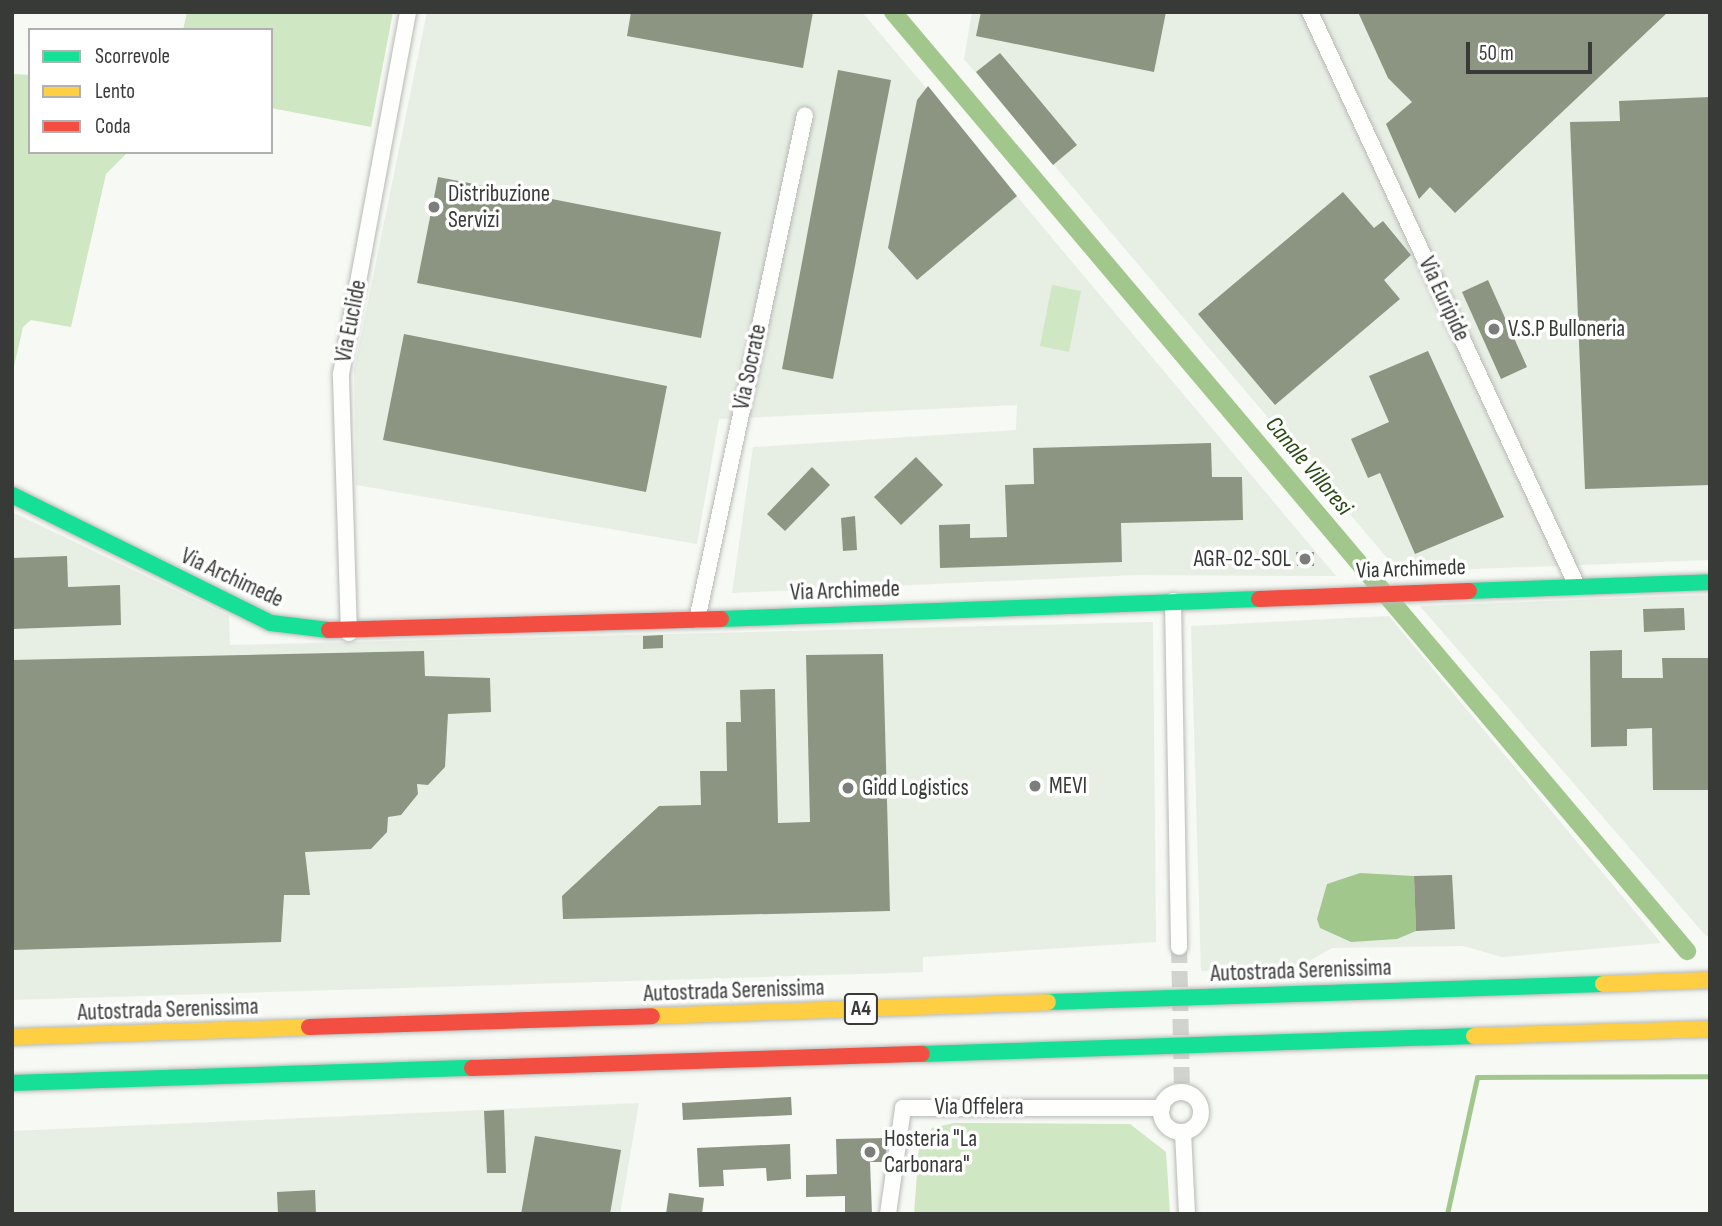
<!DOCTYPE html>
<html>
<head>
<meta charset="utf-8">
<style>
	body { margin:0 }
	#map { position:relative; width:1722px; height:1226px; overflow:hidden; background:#f6f9f4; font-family:"Sofia Sans Condensed",sans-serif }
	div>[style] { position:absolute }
	.built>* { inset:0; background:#e7eee4 }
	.green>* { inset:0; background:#cfe7c2 }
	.water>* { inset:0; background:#a2c78d }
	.stream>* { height:5px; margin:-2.5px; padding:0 2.5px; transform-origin:2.5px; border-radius:2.5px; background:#a2c78d }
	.canal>* { height:18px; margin:-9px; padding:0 9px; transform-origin:9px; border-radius:9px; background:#a2c78d }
	.building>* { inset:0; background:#8b9582 }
	.street-tunnel>* { height:16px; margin-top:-8px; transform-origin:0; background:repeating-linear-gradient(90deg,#d0d3ce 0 16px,transparent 0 24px) }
	.roads { filter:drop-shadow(0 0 2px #b7b9b5) drop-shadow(0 0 2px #b7b9b5) }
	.street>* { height:16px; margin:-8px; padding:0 8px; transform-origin:8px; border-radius:8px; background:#fefefd }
	.street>.ring { margin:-8px; padding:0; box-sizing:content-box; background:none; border:16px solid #fefefd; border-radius:50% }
	.fast>* { height:16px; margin:-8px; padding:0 8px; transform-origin:8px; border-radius:8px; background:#16e098 }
	.slow>* { height:16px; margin:-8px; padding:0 8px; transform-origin:8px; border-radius:8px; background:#ffcf43 }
	.jam>* { height:16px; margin:-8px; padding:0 8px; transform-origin:8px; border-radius:8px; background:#f24e42 }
	.dots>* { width:19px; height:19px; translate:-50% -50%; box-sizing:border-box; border:4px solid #fff; border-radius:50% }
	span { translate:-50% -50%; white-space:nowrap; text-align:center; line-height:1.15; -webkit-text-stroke:7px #fff; paint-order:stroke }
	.shield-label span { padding:2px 5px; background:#fff; border:2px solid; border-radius:5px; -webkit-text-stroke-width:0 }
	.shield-label { font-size:21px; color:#383a38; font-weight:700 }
	.poi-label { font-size:23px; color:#383a38 }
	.left { translate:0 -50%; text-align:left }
	.right { translate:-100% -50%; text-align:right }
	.street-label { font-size:23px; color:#383a38 }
	.water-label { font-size:24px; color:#294b13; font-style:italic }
	.frame { position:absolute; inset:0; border:14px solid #383a38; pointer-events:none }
	.legend { position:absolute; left:28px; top:28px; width:245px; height:126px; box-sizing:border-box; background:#fff; border:2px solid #afb0af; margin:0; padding:9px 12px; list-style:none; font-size:21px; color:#383a38 }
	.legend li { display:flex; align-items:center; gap:14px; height:35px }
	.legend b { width:35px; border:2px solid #afb0af }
	.scale { position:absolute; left:1466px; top:42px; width:126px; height:32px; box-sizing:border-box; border:4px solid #383a38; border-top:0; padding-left:9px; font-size:21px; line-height:24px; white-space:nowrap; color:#383a38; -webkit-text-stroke:5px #fff; paint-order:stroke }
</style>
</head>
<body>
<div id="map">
	<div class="built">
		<div style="clip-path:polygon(427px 12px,862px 12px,1336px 576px,1137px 575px,732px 593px,753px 447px,1016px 430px,1017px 405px,719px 419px,697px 544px,356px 485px,354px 370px)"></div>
		<div style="clip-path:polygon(972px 12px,1710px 12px,1710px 560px,1399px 572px,964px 59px)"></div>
		<div style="clip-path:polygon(12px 512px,229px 616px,230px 645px,1153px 622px,1156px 942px,923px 957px,923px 972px,12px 1000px)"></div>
		<div style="clip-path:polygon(1710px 595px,1710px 936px,1706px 936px,1420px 606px)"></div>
		<div style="clip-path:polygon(1389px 616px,1661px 943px,1502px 957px,1463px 946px,1332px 948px,1299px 967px,1201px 971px,1191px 626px)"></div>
		<div style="clip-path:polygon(639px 1103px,620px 1214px,12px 1214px,12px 1131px)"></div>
	</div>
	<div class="green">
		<div style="clip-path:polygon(187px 12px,393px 12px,371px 127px,271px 108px,271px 30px,183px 30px)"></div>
		<div style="clip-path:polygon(12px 74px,30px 75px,30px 152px,128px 152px,106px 174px,71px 327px,31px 320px,23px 327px,12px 375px)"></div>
		<div style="clip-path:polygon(1052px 285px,1081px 291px,1069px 352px,1040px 346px)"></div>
		<div style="clip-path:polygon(954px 1123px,1130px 1124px,1166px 1152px,1170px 1214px,914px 1214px,919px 1146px,932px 1128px)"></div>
	</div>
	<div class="water">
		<div style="clip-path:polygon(1360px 873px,1414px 876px,1416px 931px,1397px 939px,1351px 942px,1320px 928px,1317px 919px,1327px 884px)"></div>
	</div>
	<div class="stream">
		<div style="left:1447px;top:1214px;width:140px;rotate:-77.6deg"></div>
		<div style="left:1477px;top:1077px;width:233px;rotate:-0.2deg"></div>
	</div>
	<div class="canal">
		<div style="left:893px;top:12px;width:1230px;rotate:49.78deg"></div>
	</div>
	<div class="building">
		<div style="clip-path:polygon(631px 12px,813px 12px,803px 68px,627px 36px)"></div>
		<div style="clip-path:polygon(981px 12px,1166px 12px,1154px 72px,976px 36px)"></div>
		<div style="clip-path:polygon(1358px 12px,1668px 12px,1455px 213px,1430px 187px,1419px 199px,1386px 124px,1412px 102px,1388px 78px)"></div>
		<div style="clip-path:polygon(1000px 53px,1077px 145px,1053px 165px,976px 72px)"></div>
		<div style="clip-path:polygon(838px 70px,891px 80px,833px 379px,782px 369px)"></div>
		<div style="clip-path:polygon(928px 86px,1017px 196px,917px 280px,888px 248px,917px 100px)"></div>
		<div style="clip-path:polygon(1710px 97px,1710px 485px,1585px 489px,1570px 122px,1620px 121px,1619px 101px)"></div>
		<div style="clip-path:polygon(438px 177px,721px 232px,701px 338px,417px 283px)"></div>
		<div style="clip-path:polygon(1343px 192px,1374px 228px,1383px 221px,1411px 255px,1384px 280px,1400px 299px,1275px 405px,1198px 314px)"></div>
		<div style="clip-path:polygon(1488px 280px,1527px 367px,1501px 379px,1462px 292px)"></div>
		<div style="clip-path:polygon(404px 334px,667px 386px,646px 492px,383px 440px)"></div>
		<div style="clip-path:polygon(1428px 351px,1504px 517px,1415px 554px,1380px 473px,1368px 478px,1351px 439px,1389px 422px,1369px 376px)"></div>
		<div style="clip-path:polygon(1211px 443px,1212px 477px,1242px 477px,1243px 520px,1121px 523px,1122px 562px,940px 568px,939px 525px,970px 524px,970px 538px,1007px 537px,1005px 485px,1034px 484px,1033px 448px)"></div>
		<div style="clip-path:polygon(916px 457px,943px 485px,901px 525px,874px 497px)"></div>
		<div style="clip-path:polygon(812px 467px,830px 485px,785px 531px,767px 514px)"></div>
		<div style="clip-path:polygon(855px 516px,857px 550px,843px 551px,841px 518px)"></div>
		<div style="clip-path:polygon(1296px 552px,1314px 552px,1314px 566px,1297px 566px)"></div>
		<div style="clip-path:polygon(67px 556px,68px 587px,120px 585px,121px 625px,12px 629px,12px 558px)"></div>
		<div style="clip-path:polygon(1684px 608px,1685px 630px,1644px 632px,1643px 609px)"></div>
		<div style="clip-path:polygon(663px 635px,663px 648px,643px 649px,643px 636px)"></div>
		<div style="clip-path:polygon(1622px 650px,1622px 678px,1663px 678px,1662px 658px,1710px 658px,1710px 790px,1653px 790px,1652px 728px,1627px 729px,1627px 746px,1591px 747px,1590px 651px)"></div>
		<div style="clip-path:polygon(424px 651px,425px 676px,490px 678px,491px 712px,448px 714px,445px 767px,428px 785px,417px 784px,418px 794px,401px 815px,388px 817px,387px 832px,371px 849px,305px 852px,310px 895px,284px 895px,281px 942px,12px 950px,12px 660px)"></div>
		<div style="clip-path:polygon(883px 654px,890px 911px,563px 919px,562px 896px,659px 806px,701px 805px,700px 771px,727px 771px,726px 722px,741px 722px,740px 690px,775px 689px,778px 823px,810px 822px,806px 655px)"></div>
		<div style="clip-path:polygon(1452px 875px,1455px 929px,1416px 931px,1414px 876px)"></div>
		<div style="clip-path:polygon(791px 1097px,792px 1115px,683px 1120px,682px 1103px)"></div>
		<div style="clip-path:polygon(504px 1110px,506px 1173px,487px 1173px,484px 1111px)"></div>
		<div style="clip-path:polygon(535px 1136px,621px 1150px,610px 1214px,521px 1214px)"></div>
		<div style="clip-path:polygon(888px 1138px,885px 1162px,870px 1162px,872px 1214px,845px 1214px,845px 1196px,806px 1197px,806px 1175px,837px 1174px,836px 1139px)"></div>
		<div style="clip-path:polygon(790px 1144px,791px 1179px,767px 1181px,766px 1168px,723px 1170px,724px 1186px,699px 1187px,697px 1148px)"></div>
		<div style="clip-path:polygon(315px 1190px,316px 1214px,278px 1214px,277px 1192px)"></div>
		<div style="clip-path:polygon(669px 1193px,704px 1198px,702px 1214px,666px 1214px)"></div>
	</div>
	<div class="street-tunnel">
		<div style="left:1179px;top:947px;width:145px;rotate:88.8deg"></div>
	</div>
	<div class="roads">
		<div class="street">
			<div style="left:1310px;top:12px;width:633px;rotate:65.05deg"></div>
			<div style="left:1173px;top:601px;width:346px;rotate:89deg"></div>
			<div style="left:697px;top:620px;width:516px;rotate:-77.93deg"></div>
			<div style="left:349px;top:633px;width:259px;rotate:-91.8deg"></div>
			<div style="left:341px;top:374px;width:368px;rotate:-79.5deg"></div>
			<div class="ring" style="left:1161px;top:1092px;width:24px;height:24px"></div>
			<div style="left:1183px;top:1132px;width:82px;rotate:87.2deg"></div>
			<div style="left:888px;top:1214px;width:107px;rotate:-81.9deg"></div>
			<div style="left:903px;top:1108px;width:259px"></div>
		</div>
		<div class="fast">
			<div style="left:12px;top:495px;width:289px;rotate:26.3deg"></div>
			<div style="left:271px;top:623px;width:58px;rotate:6.9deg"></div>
			<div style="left:1469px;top:591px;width:241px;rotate:-2.1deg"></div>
			<div style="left:721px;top:619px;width:538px;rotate:-2.13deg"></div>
			<div style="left:1048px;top:1002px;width:555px;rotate:-1.86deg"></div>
			<div style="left:922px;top:1054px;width:552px;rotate:-1.87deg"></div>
			<div style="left:12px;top:1083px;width:460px;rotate:-1.9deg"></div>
		</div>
		<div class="slow">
			<div style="left:1603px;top:984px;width:107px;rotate:-2.1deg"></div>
			<div style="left:652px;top:1016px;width:396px;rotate:-2deg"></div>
			<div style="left:1474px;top:1036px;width:236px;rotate:-1.7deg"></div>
			<div style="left:12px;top:1037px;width:297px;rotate:-1.9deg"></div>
		</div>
		<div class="jam">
			<div style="left:1259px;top:599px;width:210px;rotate:-2.2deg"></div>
			<div style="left:329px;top:630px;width:392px;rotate:-1.6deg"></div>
			<div style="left:309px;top:1027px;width:343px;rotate:-1.8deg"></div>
			<div style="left:472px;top:1068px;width:450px;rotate:-1.8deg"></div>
		</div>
	</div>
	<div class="dots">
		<div style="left:434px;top:207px;background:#7a7d7a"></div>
		<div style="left:1494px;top:329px;background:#7a7d7a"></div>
		<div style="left:1305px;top:559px;background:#7a7d7a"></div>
		<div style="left:1035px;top:786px;background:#7a7d7a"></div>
		<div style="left:848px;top:788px;background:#7a7d7a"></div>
		<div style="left:870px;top:1152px;background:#7a7d7a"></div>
	</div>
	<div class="shield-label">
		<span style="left:861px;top:1009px">A4</span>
	</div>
	<div class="poi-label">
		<span class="left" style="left:448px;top:207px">Distribuzione<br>Servizi</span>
		<span class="left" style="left:1508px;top:329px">V.S.P Bulloneria</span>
		<span class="right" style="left:1291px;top:559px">AGR-02-SOL</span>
		<span class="left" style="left:1049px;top:786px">MEVI</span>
		<span class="left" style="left:862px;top:788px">Gidd Logistics</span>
		<span class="left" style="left:884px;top:1152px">Hosteria "La<br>Carbonara"</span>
	</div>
	<div class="street-label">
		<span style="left:1444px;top:299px;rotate:65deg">Via Euripide</span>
		<span style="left:351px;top:321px;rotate:-79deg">Via Euclide</span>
		<span style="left:750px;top:367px;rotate:-78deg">Via Socrate</span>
		<span style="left:1411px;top:569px;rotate:-2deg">Via Archimede</span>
		<span style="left:232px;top:578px;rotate:25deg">Via Archimede</span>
		<span style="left:845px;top:591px;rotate:-2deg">Via Archimede</span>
		<span style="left:1301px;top:971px;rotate:-2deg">Autostrada Serenissima</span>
		<span style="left:734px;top:991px;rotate:-2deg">Autostrada Serenissima</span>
		<span style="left:168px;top:1010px;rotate:-2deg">Autostrada Serenissima</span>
		<span style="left:979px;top:1107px">Via Offelera</span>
	</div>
	<div class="water-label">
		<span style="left:1309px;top:466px;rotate:50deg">Canale Villoresi</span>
	</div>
	<div class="frame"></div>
	<ul class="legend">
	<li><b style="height:9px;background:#16e098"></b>Scorrevole</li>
	<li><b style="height:9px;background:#ffcf43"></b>Lento</li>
	<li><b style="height:9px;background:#f24e42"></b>Coda</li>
	</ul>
	<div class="scale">50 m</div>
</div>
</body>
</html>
